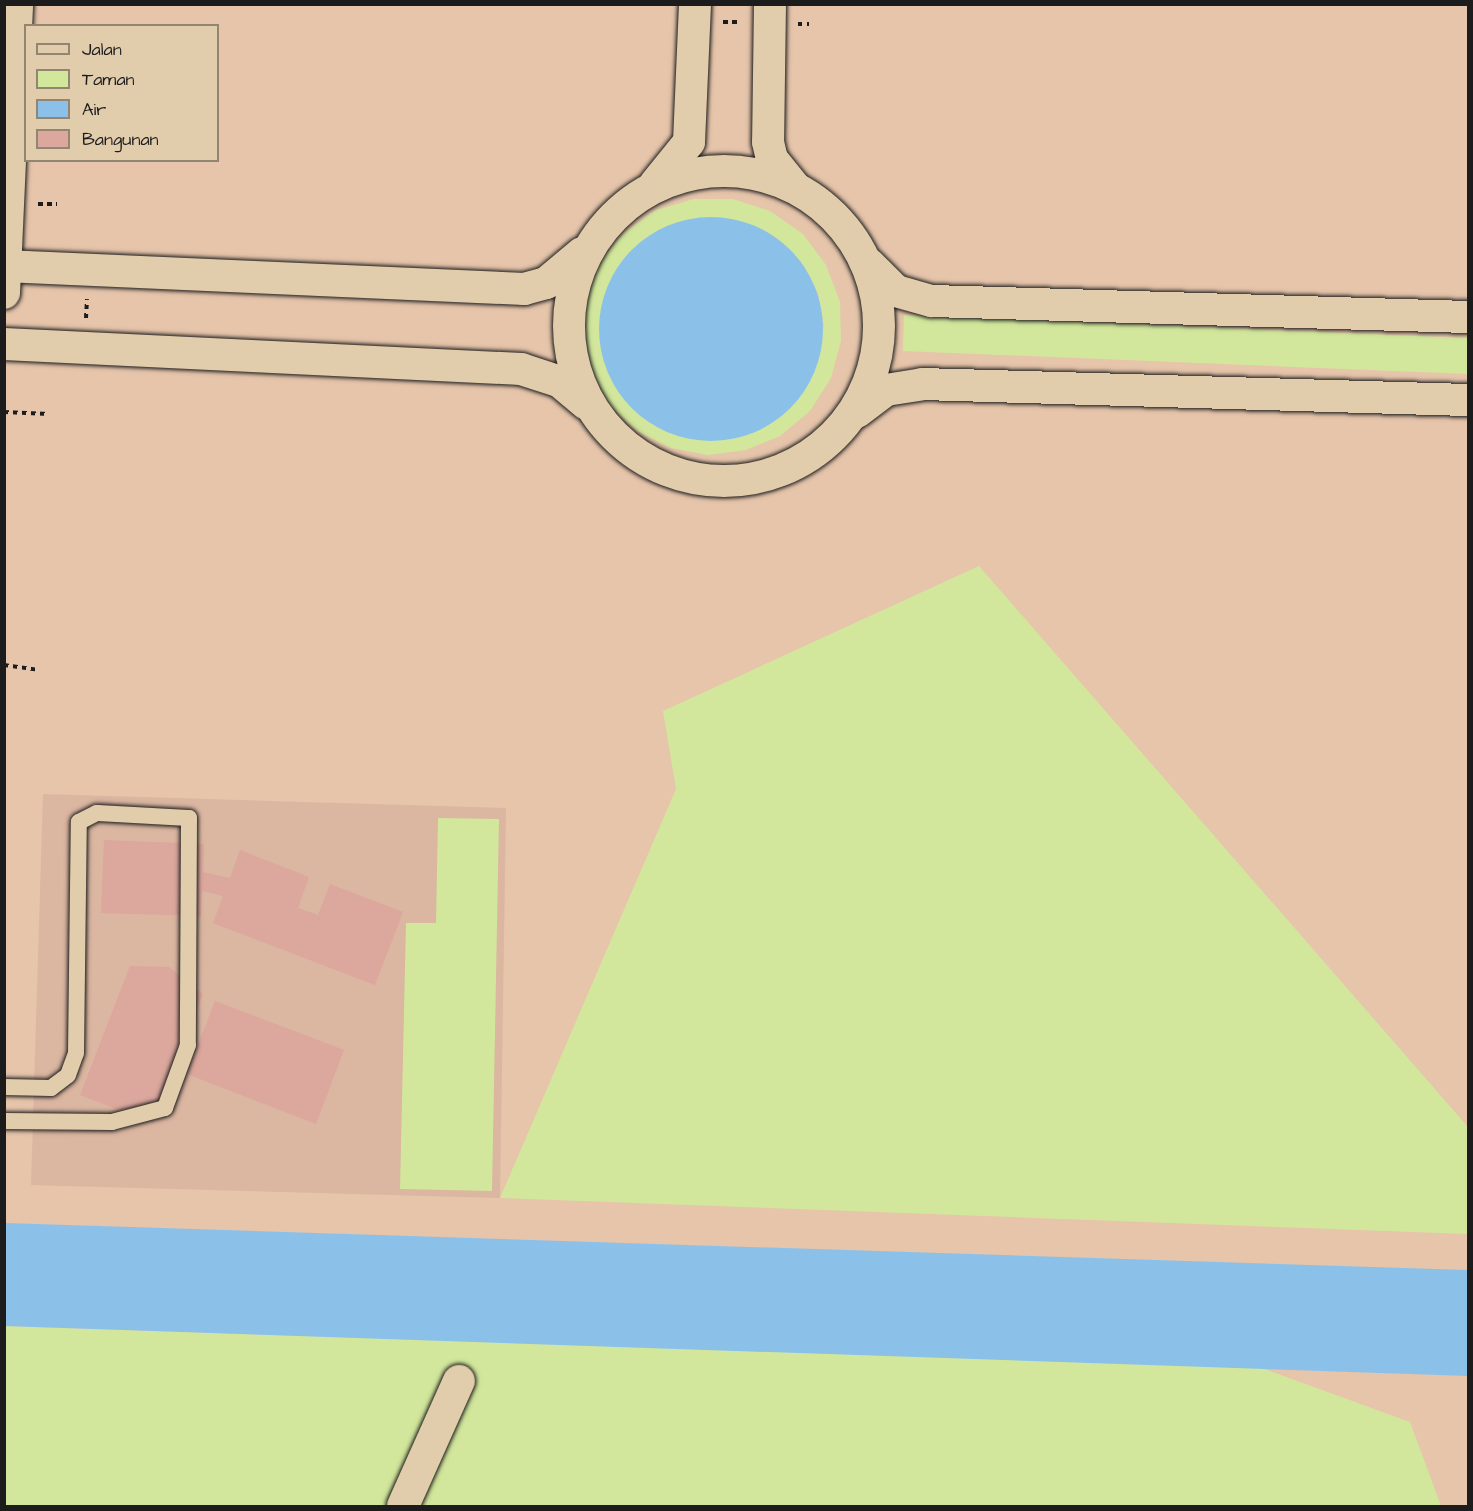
<!DOCTYPE html>
<html>
<head>
<meta charset="utf-8">
<style>
	body { margin:0 }
	#map { position:relative; width:1473px; height:1511px; overflow:hidden; background:#e6c5ab; font-family:"Architects Daughter",sans-serif }
	div>[style] { position:absolute }
	.built>* { inset:0; background:#dbb6a1 }
	.green>* { inset:0; background:#d2e79c }
	.water>* { inset:0; background:#8bc1e9 }
	.round { border-radius:50% }
	.building>* { inset:0; background:#dca79d }
	.path>* { height:4px; margin-top:-2px; transform-origin:0; background:repeating-linear-gradient(90deg,#1c1c1c 0 4.5px,transparent 0 9px) }
	.roads { filter:drop-shadow(0 0 2px #1c1c1c) drop-shadow(0 0 2px #1c1c1c) }
	.service>* { height:16px; margin:-8px; padding:0 8px; transform-origin:8px; border-radius:8px; background:#e1ccab }
	.minor>* { height:32px; margin:-16px; padding:0 16px; transform-origin:16px; border-radius:16px; background:#e1ccab }
	.minor>.ring { margin:-16px; padding:0; box-sizing:content-box; background:none; border:32px solid #e1ccab; border-radius:50% }
	span { translate:-50% -50%; white-space:nowrap; text-align:center; line-height:1.15; -webkit-text-stroke:5px #e1ccab; paint-order:stroke }
	.frame { position:absolute; inset:0; border:6px solid #1c1c1c; pointer-events:none }
	.legend { position:absolute; left:24px; top:24px; width:195px; height:138px; box-sizing:border-box; background:#e1ccab; border:2px solid #928672; margin:0; padding:8px 10px; list-style:none; font-size:18px; color:#1c1c1c }
	.legend li { display:flex; align-items:center; gap:12px; height:30px }
	.legend b { width:30px; border:2px solid #928672 }
</style>
</head>
<body>
<div id="map">
	<div class="built">
		<div style="clip-path:polygon(43px 794px,506px 808px,500px 1198px,31px 1185px)"></div>
	</div>
	<div class="green">
		<div style="clip-path:polygon(evenodd,694px 199px,733px 199px,770px 211px,803px 234px,826px 265px,840px 302px,841px 341px,831px 378px,810px 411px,780px 436px,746px 450px,708px 455px,671px 448px,637px 431px,610px 405px,592px 372px,584px 335px,587px 297px,600px 262px,624px 233px,656px 210px,694px 199px,675px 223px,776px 237px,801px 262px,818px 293px,824px 327px,620px 264px,644px 239px,675px 223px)"></div>
		<div style="clip-path:polygon(904px 315px,1468px 338px,1468px 374px,903px 351px)"></div>
		<div style="clip-path:polygon(979px 566px,1468px 1127px,1468px 1234px,500px 1198px,676px 789px,663px 711px)"></div>
		<div style="clip-path:polygon(438px 818px,499px 819px,492px 1191px,400px 1189px,406px 923px,436px 923px)"></div>
		<div style="clip-path:polygon(5px 1326px,1262px 1368px,1410px 1422px,1441px 1506px,5px 1506px)"></div>
	</div>
	<div class="water">
		<div class="round" style="left:599px;top:217px;width:224px;height:224px"></div>
		<div style="clip-path:polygon(5px 1223px,1468px 1270px,1468px 1376px,5px 1326px)"></div>
	</div>
	<div class="building">
		<div style="clip-path:polygon(104px 840px,204px 844px,203px 872px,230px 878px,240px 850px,309px 877px,298px 908px,318px 915px,330px 884px,403px 912px,375px 985px,213px 923px,223px 896px,202px 891px,201px 916px,101px 913px)"></div>
		<div style="clip-path:polygon(130px 966px,169px 967px,203px 994px,153px 1123px,80px 1095px)"></div>
		<div style="clip-path:polygon(215px 1001px,344px 1050px,316px 1124px,187px 1074px)"></div>
	</div>
	<div class="path">
		<div style="left:723px;top:22px;width:17px"></div>
		<div style="left:798px;top:24px;width:11px"></div>
		<div style="left:38px;top:204px;width:19px"></div>
		<div style="left:86px;top:318px;width:19px;rotate:-87deg"></div>
		<div style="left:4px;top:412px;width:45px;rotate:2.5deg"></div>
		<div style="left:4px;top:665px;width:35px;rotate:8deg"></div>
	</div>
	<div class="roads">
		<div class="service">
			<div style="left:4px;top:1087px;width:47px;rotate:1.2deg"></div>
			<div style="left:51px;top:1088px;width:21px;rotate:-37deg"></div>
			<div style="left:68px;top:1075px;width:23px;rotate:-70deg"></div>
			<div style="left:76px;top:1053px;width:231px;rotate:-89.3deg"></div>
			<div style="left:79px;top:822px;width:20px;rotate:-27deg"></div>
			<div style="left:97px;top:813px;width:92px;rotate:3.1deg"></div>
			<div style="left:189px;top:818px;width:227px;rotate:90.3deg"></div>
			<div style="left:188px;top:1045px;width:67px;rotate:110.1deg"></div>
			<div style="left:165px;top:1108px;width:55px;rotate:165.2deg"></div>
			<div style="left:112px;top:1122px;width:108px;rotate:-179.5deg"></div>
		</div>
		<div class="minor">
			<div style="left:770px;top:4px;width:138px;rotate:90.8deg"></div>
			<div style="left:768px;top:142px;width:17px;rotate:77deg"></div>
			<div style="left:772px;top:159px;width:36px;rotate:51deg"></div>
			<div class="ring" style="left:569px;top:171px;width:278px;height:278px"></div>
			<div style="left:655px;top:184px;width:54px;rotate:-51deg"></div>
			<div style="left:689px;top:142px;width:138px;rotate:-87.5deg"></div>
			<div style="left:869px;top:264px;width:38px;rotate:45deg"></div>
			<div style="left:896px;top:291px;width:37px;rotate:16deg"></div>
			<div style="left:932px;top:301px;width:536px;rotate:1.71deg"></div>
			<div style="left:4px;top:266px;width:521px;rotate:2.53deg"></div>
			<div style="left:524px;top:289px;width:23px;rotate:-15deg"></div>
			<div style="left:546px;top:283px;width:47px;rotate:-39.8deg"></div>
			<div style="left:4px;top:293px;width:289px;rotate:-87.4deg"></div>
			<div style="left:4px;top:344px;width:518px;rotate:2.77deg"></div>
			<div style="left:521px;top:369px;width:40px;rotate:18deg"></div>
			<div style="left:559px;top:381px;width:35px;rotate:40deg"></div>
			<div style="left:857px;top:412px;width:36px;rotate:-37deg"></div>
			<div style="left:886px;top:390px;width:36px;rotate:-9deg"></div>
			<div style="left:922px;top:384px;width:546px;rotate:1.68deg"></div>
			<div style="left:403px;top:1506px;width:137px;rotate:-65.9deg"></div>
		</div>
	</div>
	<div class="frame"></div>
	<ul class="legend">
	<li><b style="height:8px;background:#e1ccab"></b>Jalan</li>
	<li><b style="height:16px;background:#d2e79c"></b>Taman</li>
	<li><b style="height:16px;background:#8bc1e9"></b>Air</li>
	<li><b style="height:16px;background:#dca79d"></b>Bangunan</li>
	</ul>
</div>
</body>
</html>
